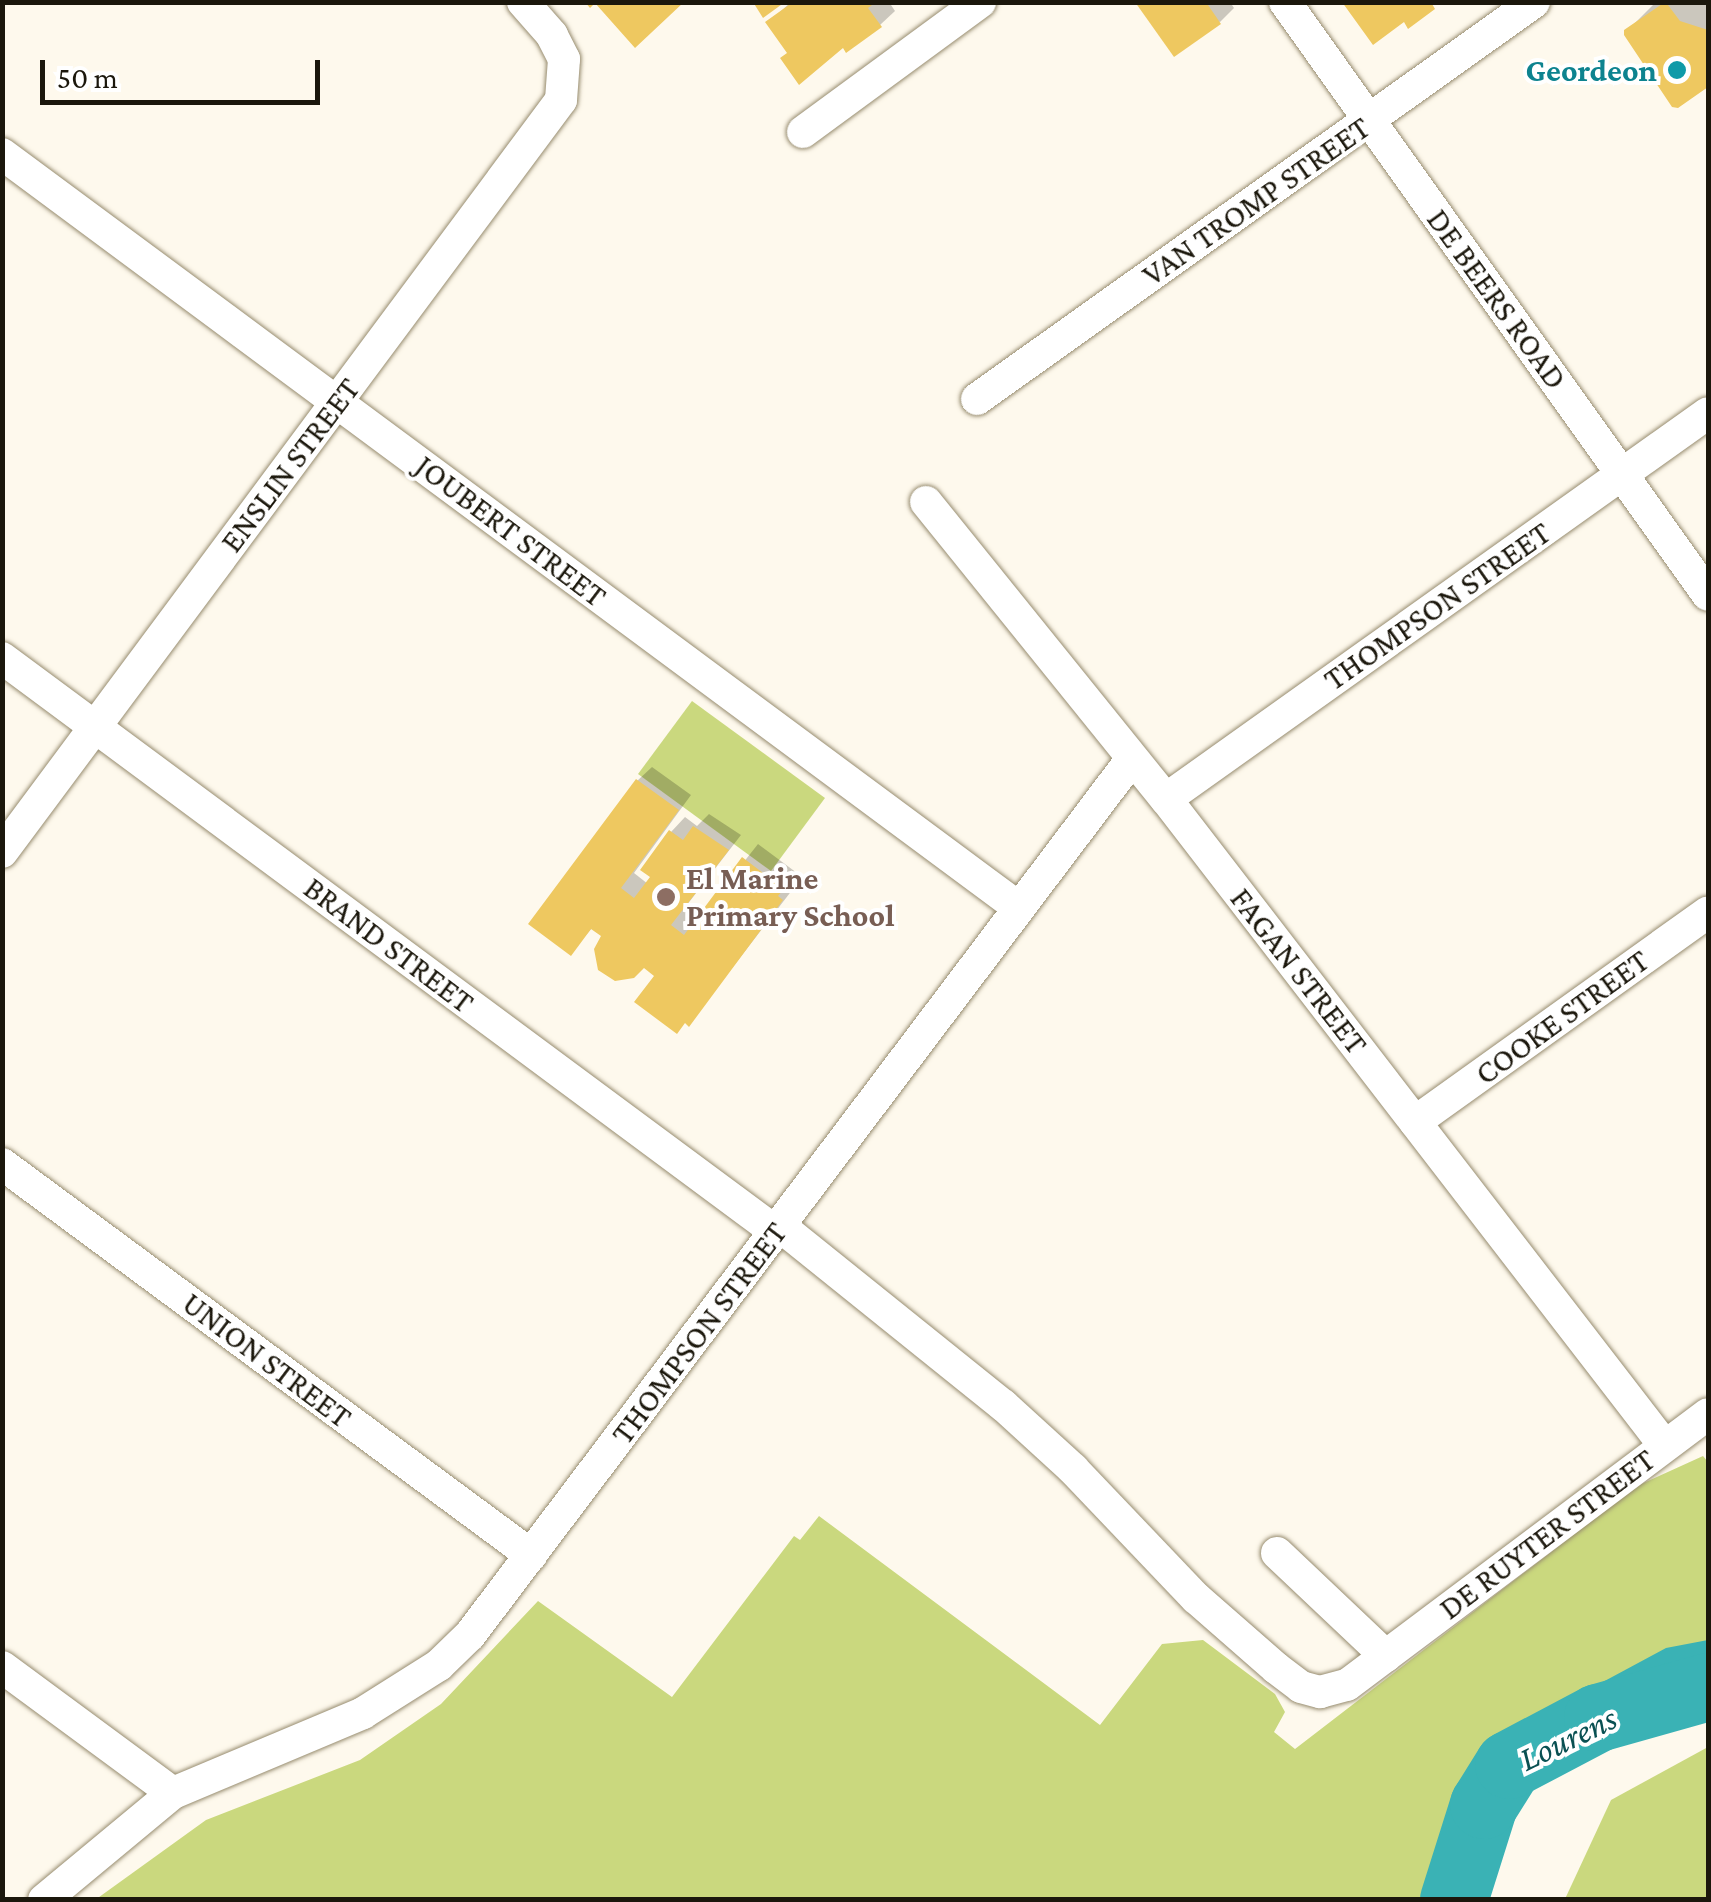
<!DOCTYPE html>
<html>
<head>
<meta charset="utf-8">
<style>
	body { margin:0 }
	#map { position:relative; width:1711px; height:1902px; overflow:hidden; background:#fef9ed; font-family:"Crimson Pro",serif }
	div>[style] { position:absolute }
	.green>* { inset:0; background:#cad87e }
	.water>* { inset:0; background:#3ab2b5 }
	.shadow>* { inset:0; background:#0003 }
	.river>* { height:68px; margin:-34px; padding:0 34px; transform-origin:34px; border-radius:34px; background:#3ab2b5 }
	.building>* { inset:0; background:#eec860 }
	.roads { filter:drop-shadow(0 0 2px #978c6f) drop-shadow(0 0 2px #978c6f) }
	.minor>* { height:32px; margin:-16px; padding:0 16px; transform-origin:16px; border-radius:16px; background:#fff }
	.dots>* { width:28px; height:28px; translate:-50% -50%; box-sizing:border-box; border:5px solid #fff; border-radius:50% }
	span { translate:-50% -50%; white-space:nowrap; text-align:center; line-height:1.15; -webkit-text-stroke:8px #fff; paint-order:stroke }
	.culture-label { font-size:32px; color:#0d838f; font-weight:700 }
	.right { translate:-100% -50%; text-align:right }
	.street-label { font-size:32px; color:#1b170c }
	.education-label { font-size:32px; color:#785e54; font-weight:700 }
	.left { translate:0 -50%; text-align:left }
	.water-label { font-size:35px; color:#095052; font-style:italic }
	.frame { position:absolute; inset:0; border:5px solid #1b170c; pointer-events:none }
	.scale { position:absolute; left:40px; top:60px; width:280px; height:45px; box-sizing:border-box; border:5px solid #1b170c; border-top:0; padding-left:12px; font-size:30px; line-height:35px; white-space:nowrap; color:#1b170c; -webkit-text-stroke:8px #fff; paint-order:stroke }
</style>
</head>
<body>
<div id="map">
	<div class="green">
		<div style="clip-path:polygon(692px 701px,825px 798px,771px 871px,638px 774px)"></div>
		<div style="clip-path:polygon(1703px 1456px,1708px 1462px,1708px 1687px,1598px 1718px,1509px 1765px,1484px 1805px,1454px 1899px,95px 1900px,206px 1820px,360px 1760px,441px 1704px,538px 1601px,672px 1697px,794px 1536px,800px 1540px,819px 1516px,1100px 1725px,1162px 1644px,1203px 1640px,1275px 1694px,1285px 1712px,1274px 1732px,1295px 1749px,1637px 1486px)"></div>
		<div style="clip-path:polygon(1708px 1747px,1708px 1899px,1565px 1899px,1611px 1800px)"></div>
	</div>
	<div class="water">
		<div style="clip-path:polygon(1708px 1640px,1708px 1714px,1642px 1728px,1591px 1749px,1580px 1743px,1563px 1718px,1573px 1698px,1666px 1648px)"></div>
	</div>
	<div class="shadow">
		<div style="clip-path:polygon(791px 2px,889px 2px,895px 11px,880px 25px,844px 44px,790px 51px,769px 22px)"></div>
		<div style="clip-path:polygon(1138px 2px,1230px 2px,1234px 8px,1220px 22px)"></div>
		<div style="clip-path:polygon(1656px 2px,1708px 2px,1708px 82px,1673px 104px,1627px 31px)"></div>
		<div style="clip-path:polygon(652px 767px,691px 795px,634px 873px,648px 884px,671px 832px,685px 817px,697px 826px,709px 814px,741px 835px,683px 910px,698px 920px,758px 844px,797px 873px,791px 881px,796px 885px,689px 1024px,657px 975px,593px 927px,571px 952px,637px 781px)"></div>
	</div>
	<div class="river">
		<div style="left:1454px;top:1900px;width:100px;rotate:-72.5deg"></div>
		<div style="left:1484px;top:1805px;width:47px;rotate:-58deg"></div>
		<div style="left:1509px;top:1765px;width:101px;rotate:-27.8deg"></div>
		<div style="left:1598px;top:1718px;width:114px;rotate:-15.7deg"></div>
	</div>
	<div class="building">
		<div style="clip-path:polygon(585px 2px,684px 2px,635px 48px,595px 3px,590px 8px)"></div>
		<div style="clip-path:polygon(753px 2px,785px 2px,763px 18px)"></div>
		<div style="clip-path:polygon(793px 2px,876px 2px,868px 8px,882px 27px,846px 53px,843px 48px,799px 85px,780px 58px,787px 53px,765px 22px)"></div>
		<div style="clip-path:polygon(1135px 2px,1206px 2px,1221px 24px,1174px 57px)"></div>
		<div style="clip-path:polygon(1342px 2px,1431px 2px,1435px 9px,1408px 29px,1404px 22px,1373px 45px)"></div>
		<div style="clip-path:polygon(1662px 4px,1668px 5px,1680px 21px,1708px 30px,1708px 87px,1678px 108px,1672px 107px,1624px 35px,1624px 30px)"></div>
		<div style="clip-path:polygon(636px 779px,679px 810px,621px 888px,634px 898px,650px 877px,640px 870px,669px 830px,683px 840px,693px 826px,729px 850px,671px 925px,684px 935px,742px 857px,784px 889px,778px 896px,783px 900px,689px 1027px,685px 1023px,677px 1034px,634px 1002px,654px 976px,644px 968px,634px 978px,615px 981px,598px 970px,594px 949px,601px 936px,591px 929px,571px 956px,528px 924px)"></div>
	</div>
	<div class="roads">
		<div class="minor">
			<div style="left:1285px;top:2px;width:728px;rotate:54.5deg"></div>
			<div style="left:803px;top:132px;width:220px;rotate:-36.3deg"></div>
			<div style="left:2px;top:154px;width:1266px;rotate:36.55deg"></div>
			<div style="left:977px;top:399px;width:684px;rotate:-35.48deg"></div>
			<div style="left:926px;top:502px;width:382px;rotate:51.1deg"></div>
			<div style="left:1166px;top:799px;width:816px;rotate:52.37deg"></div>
			<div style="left:2px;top:658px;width:964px;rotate:36.56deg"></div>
			<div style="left:1166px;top:799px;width:665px;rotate:-35.46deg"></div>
			<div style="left:2px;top:852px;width:937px;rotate:-53.37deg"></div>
			<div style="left:561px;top:100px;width:41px;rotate:-85.8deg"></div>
			<div style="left:564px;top:59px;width:27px;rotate:-117deg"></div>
			<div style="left:552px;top:35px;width:44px;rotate:-131.3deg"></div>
			<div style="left:1415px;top:1122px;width:360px;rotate:-35.6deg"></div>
			<div style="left:2px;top:1164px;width:658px;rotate:36.47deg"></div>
			<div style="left:780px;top:1226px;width:286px;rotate:38.8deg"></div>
			<div style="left:1003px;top:1405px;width:95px;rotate:42.4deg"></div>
			<div style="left:1073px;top:1469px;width:178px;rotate:46.4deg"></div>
			<div style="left:1196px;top:1598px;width:106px;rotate:41.2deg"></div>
			<div style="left:1276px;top:1668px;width:31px;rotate:37deg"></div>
			<div style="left:1301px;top:1687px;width:20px;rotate:15deg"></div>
			<div style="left:1320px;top:1692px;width:28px;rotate:-15deg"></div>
			<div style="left:1347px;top:1685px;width:451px;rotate:-36.9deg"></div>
			<div style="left:1277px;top:1553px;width:150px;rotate:43.4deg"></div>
			<div style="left:2px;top:1667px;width:212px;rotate:36.4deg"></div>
			<div style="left:44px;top:1900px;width:168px;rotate:-39.7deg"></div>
			<div style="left:173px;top:1793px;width:206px;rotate:-22.8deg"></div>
			<div style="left:363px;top:1713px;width:90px;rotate:-32.3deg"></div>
			<div style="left:439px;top:1665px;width:43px;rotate:-44.1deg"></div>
			<div style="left:470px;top:1635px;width:1097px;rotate:-52.93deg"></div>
		</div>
	</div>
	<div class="dots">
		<div style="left:1677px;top:70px;background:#0f9aa8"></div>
		<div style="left:666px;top:897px;background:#8d6e63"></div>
	</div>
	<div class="culture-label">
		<span class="right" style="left:1657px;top:70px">Geordeon</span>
	</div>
	<div class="street-label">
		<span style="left:1256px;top:201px;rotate:-35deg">VAN TROMP STREET</span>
		<span style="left:1497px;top:299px;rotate:54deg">DE BEERS ROAD</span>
		<span style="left:290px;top:465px;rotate:-53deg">ENSLIN STREET</span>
		<span style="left:511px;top:531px;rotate:37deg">JOUBERT STREET</span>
		<span style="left:1437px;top:606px;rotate:-35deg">THOMPSON STREET</span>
		<span style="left:389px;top:945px;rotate:37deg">BRAND STREET</span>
		<span style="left:1299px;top:971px;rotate:52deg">FAGAN STREET</span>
		<span style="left:1562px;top:1017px;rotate:-36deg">COOKE STREET</span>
		<span style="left:699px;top:1333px;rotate:-53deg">THOMPSON STREET</span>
		<span style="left:267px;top:1360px;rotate:37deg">UNION STREET</span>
		<span style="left:1547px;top:1534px;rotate:-37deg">DE RUYTER STREET</span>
	</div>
	<div class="education-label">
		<span class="left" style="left:686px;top:897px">El Marine<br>Primary School</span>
	</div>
	<div class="water-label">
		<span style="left:1568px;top:1739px;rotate:-26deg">Lourens</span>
	</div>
	<div class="frame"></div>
	<div class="scale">50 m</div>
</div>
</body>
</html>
